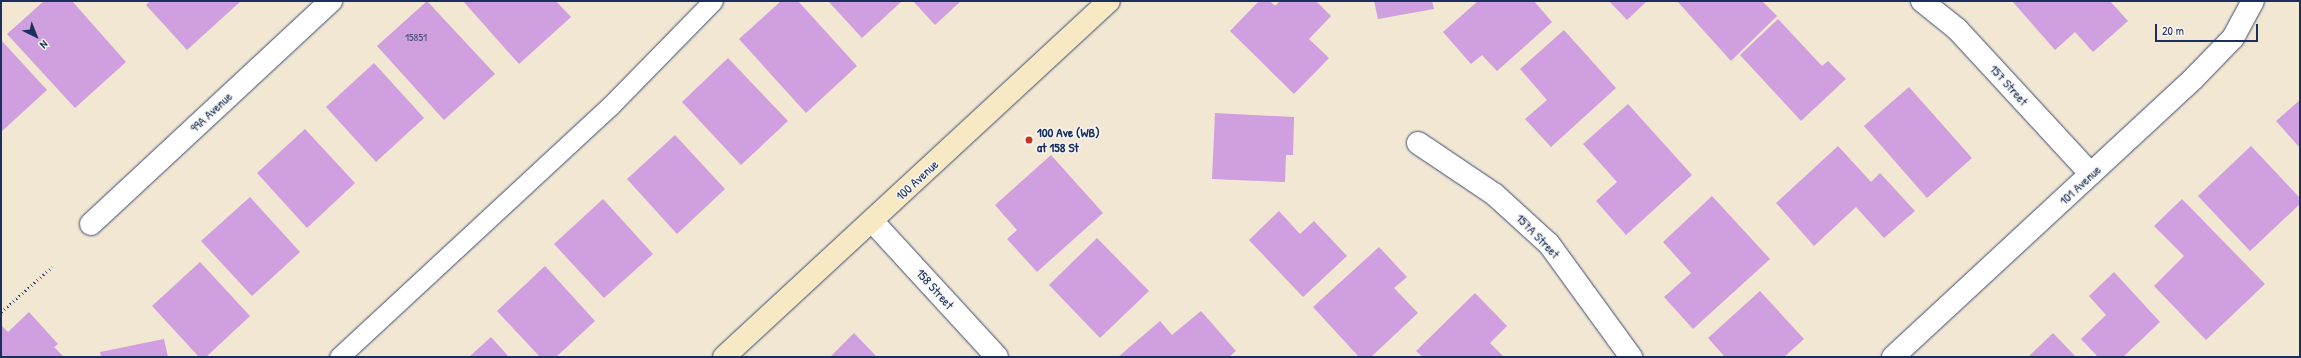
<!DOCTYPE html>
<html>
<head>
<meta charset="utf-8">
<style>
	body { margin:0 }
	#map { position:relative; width:2301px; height:358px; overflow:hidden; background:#f2e7d3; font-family:"Patrick Hand",sans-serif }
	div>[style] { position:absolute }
	.building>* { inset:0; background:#cf9fdf }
	.path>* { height:2.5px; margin-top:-1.25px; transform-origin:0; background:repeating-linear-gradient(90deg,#3b4b70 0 1px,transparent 0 4px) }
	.roads { filter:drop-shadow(0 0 1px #3b4b70) drop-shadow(0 0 1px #3b4b70) }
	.lane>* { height:19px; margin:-9.5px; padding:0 9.5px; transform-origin:9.5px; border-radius:9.5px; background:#fff }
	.street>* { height:22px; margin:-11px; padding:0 11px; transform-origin:11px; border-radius:11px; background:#fff }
	.secondary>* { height:22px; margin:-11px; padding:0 11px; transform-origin:11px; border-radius:11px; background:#f6e9c3 }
	.dots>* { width:11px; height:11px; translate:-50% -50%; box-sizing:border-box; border:2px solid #f6f6f2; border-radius:50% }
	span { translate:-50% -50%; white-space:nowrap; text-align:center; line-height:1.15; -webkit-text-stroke:3px #f6f6f2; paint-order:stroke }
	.number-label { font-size:11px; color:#484b7e }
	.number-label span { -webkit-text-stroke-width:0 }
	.street-label { font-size:13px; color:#1b2f5e }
	.poi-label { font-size:13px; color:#1b2f5e; font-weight:700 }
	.left { translate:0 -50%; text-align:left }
	.frame { position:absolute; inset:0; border:2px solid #1b2f5e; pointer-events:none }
	.north { position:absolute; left:16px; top:16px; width:40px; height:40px; -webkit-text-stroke:3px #f6f6f2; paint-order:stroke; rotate:137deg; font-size:11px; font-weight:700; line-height:16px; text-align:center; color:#1b2f5e }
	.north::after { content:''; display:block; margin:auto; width:14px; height:18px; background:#1b2f5e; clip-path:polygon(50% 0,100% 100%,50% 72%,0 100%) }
	.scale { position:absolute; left:2155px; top:24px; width:103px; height:18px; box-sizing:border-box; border:2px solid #1b2f5e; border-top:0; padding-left:5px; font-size:12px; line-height:14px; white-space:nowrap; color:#1b2f5e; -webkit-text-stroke:3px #f6f6f2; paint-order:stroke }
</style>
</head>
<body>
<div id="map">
	<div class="building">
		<div style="clip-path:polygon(44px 1px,72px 1px,126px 62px,75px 108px,7px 34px)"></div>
		<div style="clip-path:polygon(150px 1px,241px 1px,187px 50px,146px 5px)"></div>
		<div style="clip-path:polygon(427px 1px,495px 74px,444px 120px,377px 46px)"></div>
		<div style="clip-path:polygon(463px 1px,556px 1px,571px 17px,519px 64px)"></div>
		<div style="clip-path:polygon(781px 1px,798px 1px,857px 66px,806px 113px,739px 39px)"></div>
		<div style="clip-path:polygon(828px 1px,902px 1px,862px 38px)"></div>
		<div style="clip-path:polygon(913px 1px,961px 1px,935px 25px)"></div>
		<div style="clip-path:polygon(1259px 1px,1270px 1px,1275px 6px,1280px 1px,1316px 1px,1331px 16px,1309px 39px,1329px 58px,1294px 94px,1230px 31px)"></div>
		<div style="clip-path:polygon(1374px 1px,1432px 1px,1434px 9px,1378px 19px)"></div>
		<div style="clip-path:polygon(1478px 1px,1534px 1px,1552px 22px,1497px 71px,1482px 55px,1471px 64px,1443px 32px)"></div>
		<div style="clip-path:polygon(1609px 1px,1647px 1px,1627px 20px)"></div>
		<div style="clip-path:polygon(1677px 1px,1762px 1px,1777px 16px,1731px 61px)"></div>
		<div style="clip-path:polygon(2012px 1px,2110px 1px,2128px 21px,2093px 52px,2075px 32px,2055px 50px)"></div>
		<div style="clip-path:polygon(1778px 19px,1822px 66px,1828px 61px,1846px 79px,1801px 121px,1740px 55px)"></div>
		<div style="clip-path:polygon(1564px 30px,1616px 88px,1551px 147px,1525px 119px,1547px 100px,1520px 69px)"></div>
		<div style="clip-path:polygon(1px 40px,47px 90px,1px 132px)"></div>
		<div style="clip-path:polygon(728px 58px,788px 121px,741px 165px,682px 102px)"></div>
		<div style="clip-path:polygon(374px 63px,424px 118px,376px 162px,326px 107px)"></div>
		<div style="clip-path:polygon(1909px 87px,1972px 158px,1927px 198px,1864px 126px)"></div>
		<div style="clip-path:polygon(2300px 100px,2300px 148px,2276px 121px)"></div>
		<div style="clip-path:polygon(1628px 104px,1692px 175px,1626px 235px,1596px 201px,1617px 182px,1583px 144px)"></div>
		<div style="clip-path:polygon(1215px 113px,1294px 117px,1293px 155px,1286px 155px,1285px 182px,1212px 179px)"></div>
		<div style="clip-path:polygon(305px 129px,355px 183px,307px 228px,257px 173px)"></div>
		<div style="clip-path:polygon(675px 135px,725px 189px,677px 234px,627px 179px)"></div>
		<div style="clip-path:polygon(1838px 146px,1871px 182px,1880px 173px,1915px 211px,1884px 238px,1856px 207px,1814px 246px,1776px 203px)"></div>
		<div style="clip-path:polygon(2251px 146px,2300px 198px,2300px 204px,2250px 251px,2198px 196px)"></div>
		<div style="clip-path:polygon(1051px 155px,1103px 213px,1037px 272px,1007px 239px,1017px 230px,995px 205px)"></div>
		<div style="clip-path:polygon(1712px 196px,1770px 259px,1693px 329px,1664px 297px,1691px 273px,1663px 242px)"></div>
		<div style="clip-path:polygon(250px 197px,300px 252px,252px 296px,201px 241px)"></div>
		<div style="clip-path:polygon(603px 199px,653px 254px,604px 298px,554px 244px)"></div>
		<div style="clip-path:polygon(2182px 199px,2265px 284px,2206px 340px,2154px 286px,2184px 256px,2154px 226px)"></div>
		<div style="clip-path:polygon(1279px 211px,1300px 234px,1314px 221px,1347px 256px,1303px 297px,1249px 240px)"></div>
		<div style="clip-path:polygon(1097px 238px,1149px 291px,1100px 338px,1049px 285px)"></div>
		<div style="clip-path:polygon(1379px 247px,1407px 277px,1394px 288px,1418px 313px,1371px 357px,1359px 357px,1313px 307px)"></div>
		<div style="clip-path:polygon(200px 262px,250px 316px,206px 357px,199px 357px,152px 306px)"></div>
		<div style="clip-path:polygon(545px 266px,595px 321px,556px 357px,540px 357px,497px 311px)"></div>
		<div style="clip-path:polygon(2114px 272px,2160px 322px,2123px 357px,2098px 357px,2081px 339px,2106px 315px,2089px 296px)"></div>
		<div style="clip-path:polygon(1760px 291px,1804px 339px,1784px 357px,1725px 357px,1708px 338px)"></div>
		<div style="clip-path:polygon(1475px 293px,1507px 326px,1490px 343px,1504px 357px,1423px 357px,1416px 351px)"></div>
		<div style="clip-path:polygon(1201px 311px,1236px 351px,1229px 357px,1118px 357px,1160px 321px,1172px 335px)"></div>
		<div style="clip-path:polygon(29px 312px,58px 344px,54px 347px,64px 357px,1px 357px,1px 325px,8px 332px)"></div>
		<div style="clip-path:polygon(854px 333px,877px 357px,830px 357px)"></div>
		<div style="clip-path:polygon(2053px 333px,2076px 357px,2028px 357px)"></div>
		<div style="clip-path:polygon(491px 337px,509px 357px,469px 357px)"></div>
		<div style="clip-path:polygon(164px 339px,168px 357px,101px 357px,100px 352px)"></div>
	</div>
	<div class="path">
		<div style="left:1px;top:312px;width:68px;rotate:-41.4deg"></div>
	</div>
	<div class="roads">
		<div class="lane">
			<div style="left:339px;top:357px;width:369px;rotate:-42.8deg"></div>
			<div style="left:610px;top:106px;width:147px;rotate:-45.6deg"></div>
		</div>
		<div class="street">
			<div style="left:1922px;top:1px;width:45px;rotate:38.7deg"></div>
			<div style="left:1957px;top:29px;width:197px;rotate:47.3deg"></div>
			<div style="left:1418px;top:143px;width:92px;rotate:33.9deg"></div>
			<div style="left:1494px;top:194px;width:74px;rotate:42.3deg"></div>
			<div style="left:1549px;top:244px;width:140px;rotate:54deg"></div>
			<div style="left:873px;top:222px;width:183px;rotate:47.4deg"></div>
			<div style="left:91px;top:224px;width:328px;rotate:-42.9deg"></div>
			<div style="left:1893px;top:357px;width:410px;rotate:-42.8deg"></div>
			<div style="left:2194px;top:78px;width:56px;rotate:-45.7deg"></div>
			<div style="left:2233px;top:38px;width:42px;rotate:-61.6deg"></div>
		</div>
		<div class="secondary">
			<div style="left:724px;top:357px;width:524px;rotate:-42.76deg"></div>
		</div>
	</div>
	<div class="dots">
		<div style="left:1029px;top:140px;background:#c8321e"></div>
	</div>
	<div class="number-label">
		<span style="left:416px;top:37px">15851</span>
	</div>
	<div class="street-label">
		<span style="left:2009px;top:85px;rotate:48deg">157 Street</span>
		<span style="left:211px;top:112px;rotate:-43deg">99A Avenue</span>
		<span style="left:917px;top:180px;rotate:-43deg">100 Avenue</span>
		<span style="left:2080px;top:185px;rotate:-43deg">101 Avenue</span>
		<span style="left:1538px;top:236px;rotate:46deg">157A Street</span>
		<span style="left:935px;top:289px;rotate:48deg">158 Street</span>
	</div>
	<div class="poi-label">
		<span class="left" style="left:1037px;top:140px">100 Ave (WB)<br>at 158 St</span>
	</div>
	<div class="frame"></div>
	<div class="north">N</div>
	<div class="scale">20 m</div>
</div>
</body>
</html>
